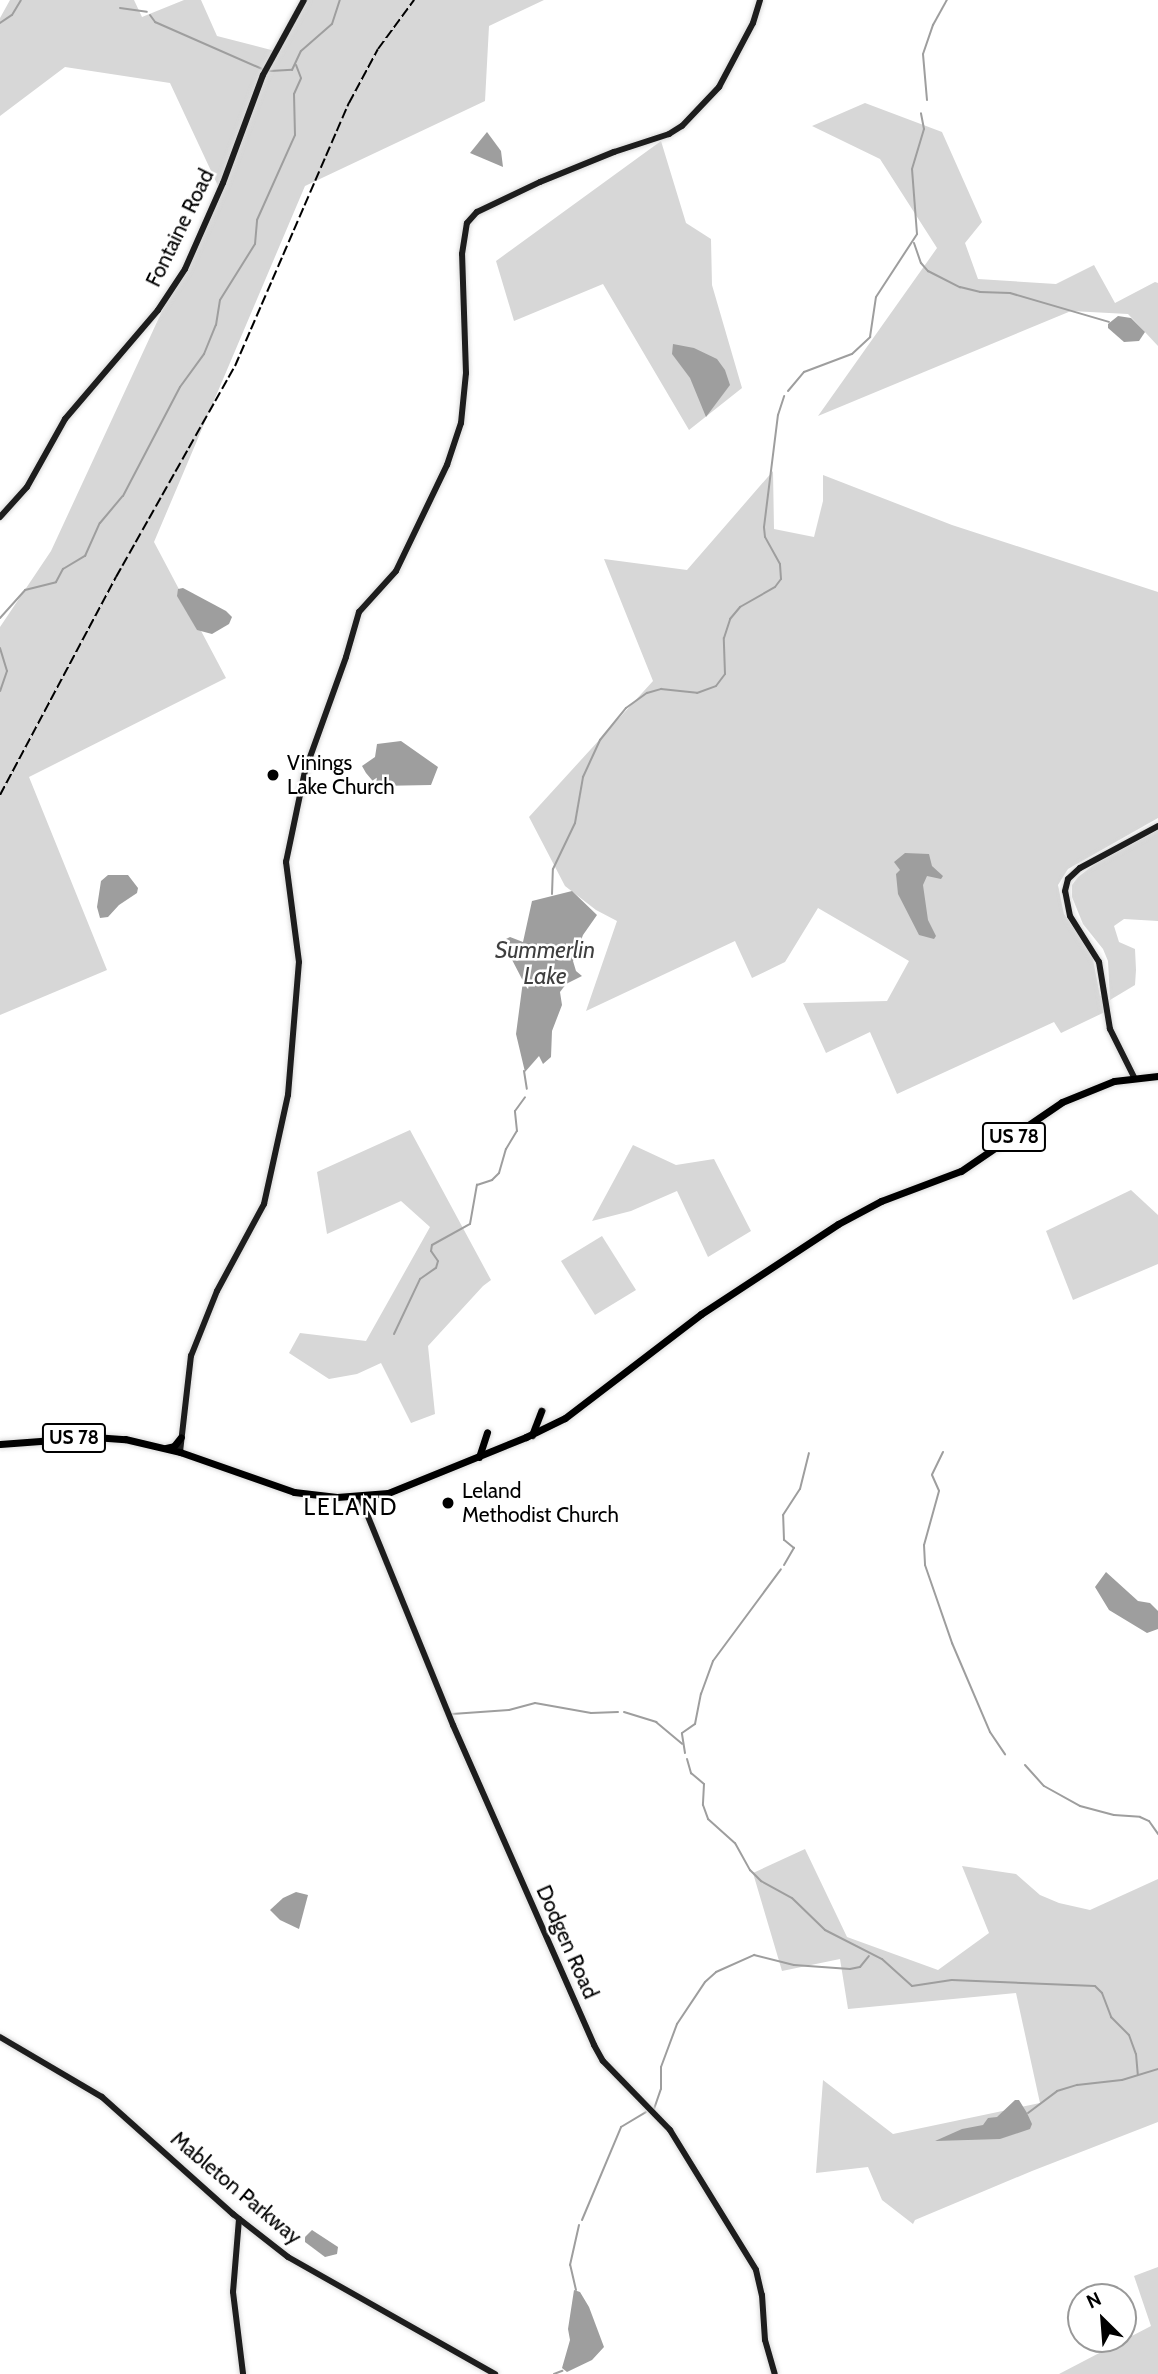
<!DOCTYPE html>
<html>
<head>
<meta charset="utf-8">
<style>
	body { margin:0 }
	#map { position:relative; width:1158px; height:2374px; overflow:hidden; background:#fff; font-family:Cabin,sans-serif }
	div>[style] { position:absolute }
	.green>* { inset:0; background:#d7d7d7 }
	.water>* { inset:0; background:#9e9e9e }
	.stream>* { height:2px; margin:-1px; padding:0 1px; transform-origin:1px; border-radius:1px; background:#9e9e9e }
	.roads { filter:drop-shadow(0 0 2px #dbdbdb) drop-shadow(0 0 2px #dbdbdb) }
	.secondary>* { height:6px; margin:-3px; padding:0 3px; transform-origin:3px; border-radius:3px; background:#1d1d1d }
	.primary>* { height:7px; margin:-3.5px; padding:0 3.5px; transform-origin:3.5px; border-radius:3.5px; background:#000 }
	.rail>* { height:2px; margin-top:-1px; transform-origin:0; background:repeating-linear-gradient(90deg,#000 0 10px,transparent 0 13.5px) }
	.dots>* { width:19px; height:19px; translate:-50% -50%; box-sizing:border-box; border:4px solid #fff; border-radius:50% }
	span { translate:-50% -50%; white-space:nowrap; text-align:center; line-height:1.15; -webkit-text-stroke:5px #fff; paint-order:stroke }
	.shield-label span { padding:2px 5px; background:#fff; border:2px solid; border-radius:5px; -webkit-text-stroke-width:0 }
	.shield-label { font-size:19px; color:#000; font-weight:700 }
	.street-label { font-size:21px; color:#000 }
	.poi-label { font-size:21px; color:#000 }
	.left { translate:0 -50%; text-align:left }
	.water-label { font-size:23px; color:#3f3f3f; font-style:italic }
	.neighbourhood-label { font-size:23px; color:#000; letter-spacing:2px }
	.north { position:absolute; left:1067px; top:2283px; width:70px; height:70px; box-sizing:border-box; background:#fff; border:2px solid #999; border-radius:50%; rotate:335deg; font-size:19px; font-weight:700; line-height:28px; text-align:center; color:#000 }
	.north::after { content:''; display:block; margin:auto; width:24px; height:32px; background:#000; clip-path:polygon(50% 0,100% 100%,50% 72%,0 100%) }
</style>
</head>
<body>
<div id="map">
	<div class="green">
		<div style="clip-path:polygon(10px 0,134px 0,142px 17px,184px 0,201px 0,217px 36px,275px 51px,307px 0,544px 0,489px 26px,485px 101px,305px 186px,154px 542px,226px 678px,29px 777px,107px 970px,0 1015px,0 627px,51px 551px,219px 188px,170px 83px,65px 67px,0 116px,0 18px)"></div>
		<div style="clip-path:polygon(865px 103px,942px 132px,982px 222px,965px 243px,978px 279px,1056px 284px,1094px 265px,1115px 303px,1155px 282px,1158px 283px,1158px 346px,1128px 314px,1071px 311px,818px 416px,937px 248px,880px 159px,812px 126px)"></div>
		<div style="clip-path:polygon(661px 141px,686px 223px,711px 239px,712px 285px,742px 388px,689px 430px,603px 284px,514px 321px,496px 261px)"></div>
		<div style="clip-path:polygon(773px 471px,774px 529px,814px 537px,823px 501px,823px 475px,952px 525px,1158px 592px,1158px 818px,1068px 869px,1058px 885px,1064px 914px,1092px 954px,1100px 996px,1105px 996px,1107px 1011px,1061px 1033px,1054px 1022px,897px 1094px,870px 1032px,826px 1053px,803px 1003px,887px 1001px,909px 961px,818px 908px,785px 962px,752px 978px,735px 941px,586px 1011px,617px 921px,596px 910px,565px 886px,529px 817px,653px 681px,604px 559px,687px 570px)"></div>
		<div style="clip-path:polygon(1158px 830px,1158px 921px,1124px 919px,1114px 926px,1119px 942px,1135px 949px,1136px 970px,1135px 985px,1110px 1000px,1108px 961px,1103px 949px,1083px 924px,1072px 897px,1072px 885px,1078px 877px,1095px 864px)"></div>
		<div style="clip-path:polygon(410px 1130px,491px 1280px,483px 1286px,428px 1346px,435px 1414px,411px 1423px,381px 1363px,357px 1374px,329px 1379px,289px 1353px,300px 1333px,366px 1341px,430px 1227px,401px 1201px,327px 1234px,317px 1172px)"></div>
		<div style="clip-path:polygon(633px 1145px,676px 1165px,714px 1159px,751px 1231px,708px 1257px,677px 1191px,631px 1211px,592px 1221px)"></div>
		<div style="clip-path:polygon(1131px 1190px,1158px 1215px,1158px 1264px,1073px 1300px,1046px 1231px)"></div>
		<div style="clip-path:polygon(602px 1236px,636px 1290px,595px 1315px,561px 1261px)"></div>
		<div style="clip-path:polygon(805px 1849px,847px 1937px,938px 1970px,989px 1933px,962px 1866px,1016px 1874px,1040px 1895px,1059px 1903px,1090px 1910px,1158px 1879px,1158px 2122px,1032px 2171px,915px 2220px,913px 2224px,882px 2200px,868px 2167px,816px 2173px,823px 2080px,893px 2134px,1040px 2103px,1016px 1993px,848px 2009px,840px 1959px,782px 1971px,753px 1873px)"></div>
		<div style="clip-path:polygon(1158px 2267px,1158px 2374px,1059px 2374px,1151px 2326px,1134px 2276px)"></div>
	</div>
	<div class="water">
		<div style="clip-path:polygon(487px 132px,501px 151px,503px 167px,470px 153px)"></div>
		<div style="clip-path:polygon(1118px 316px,1131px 318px,1145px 332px,1139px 341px,1124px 342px,1108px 328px,1108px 324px)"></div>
		<div style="clip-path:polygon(673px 344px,694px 348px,717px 359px,725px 370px,730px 385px,706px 417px,690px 378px,672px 354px)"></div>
		<div style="clip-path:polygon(183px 588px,226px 611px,232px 617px,229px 624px,212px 634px,197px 630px,177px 596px,178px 589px)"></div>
		<div style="clip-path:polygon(401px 741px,438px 767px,431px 785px,377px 786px,366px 773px,362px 766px,375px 757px,377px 744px)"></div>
		<div style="clip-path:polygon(905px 853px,929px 854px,932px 866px,943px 876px,941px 879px,927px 876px,923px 885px,928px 920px,936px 936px,934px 939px,919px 935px,898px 894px,896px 874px,900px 870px,894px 862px)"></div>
		<div style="clip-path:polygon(128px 875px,138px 888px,137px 893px,119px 905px,108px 917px,100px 918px,97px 907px,101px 881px,108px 875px)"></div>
		<div style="clip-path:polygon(572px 891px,597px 915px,583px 935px,573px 961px,576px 971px,582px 976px,566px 984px,560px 992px,562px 1005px,552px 1031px,551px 1057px,543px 1064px,539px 1056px,525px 1072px,516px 1034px,523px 981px,506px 948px,506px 939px,510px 937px,523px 942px,532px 901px)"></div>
		<div style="clip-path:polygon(1106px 1572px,1138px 1601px,1150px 1603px,1158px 1611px,1158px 1629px,1147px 1633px,1109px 1610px,1095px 1587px)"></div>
		<div style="clip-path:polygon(296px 1892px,308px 1895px,299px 1929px,280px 1920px,270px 1910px,283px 1898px)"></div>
		<div style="clip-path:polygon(1015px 2100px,1019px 2100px,1027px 2113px,1032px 2124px,1030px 2129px,1000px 2139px,935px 2141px,962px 2129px,983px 2125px,988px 2118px,997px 2117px)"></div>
		<div style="clip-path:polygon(312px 2230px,338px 2247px,337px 2254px,325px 2257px,305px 2242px,305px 2237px)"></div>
		<div style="clip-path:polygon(574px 2290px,580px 2292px,589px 2307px,604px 2347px,592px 2360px,567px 2372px,562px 2368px,570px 2340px,568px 2329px)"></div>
	</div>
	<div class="stream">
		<div style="left:120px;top:8px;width:27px;rotate:8deg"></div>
		<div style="left:150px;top:15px;width:9px;rotate:54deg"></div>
		<div style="left:155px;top:22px;width:117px;rotate:23.7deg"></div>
		<div style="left:0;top:23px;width:14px;rotate:-34deg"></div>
		<div style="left:12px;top:15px;width:17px;rotate:-59deg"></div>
		<div style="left:270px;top:71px;width:22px;rotate:-3deg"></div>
		<div style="left:292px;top:70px;width:21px;rotate:-65deg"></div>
		<div style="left:301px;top:51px;width:41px;rotate:-41.1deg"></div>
		<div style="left:332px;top:24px;width:25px;rotate:-72deg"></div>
		<div style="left:927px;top:100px;width:46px;rotate:-95deg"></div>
		<div style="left:923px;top:54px;width:31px;rotate:-71deg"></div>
		<div style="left:933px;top:25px;width:29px;rotate:-61deg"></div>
		<div style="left:914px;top:243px;width:21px;rotate:71deg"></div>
		<div style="left:921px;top:263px;width:11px;rotate:49deg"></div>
		<div style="left:928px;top:271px;width:36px;rotate:27deg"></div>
		<div style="left:960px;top:287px;width:21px;rotate:14deg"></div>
		<div style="left:980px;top:292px;width:30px;rotate:2deg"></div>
		<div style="left:1010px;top:293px;width:103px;rotate:16.3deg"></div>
		<div style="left:788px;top:391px;width:25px;rotate:-50deg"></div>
		<div style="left:804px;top:372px;width:51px;rotate:-20.6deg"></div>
		<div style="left:852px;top:354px;width:25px;rotate:-43deg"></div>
		<div style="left:870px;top:337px;width:40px;rotate:-81.5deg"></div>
		<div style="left:876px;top:297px;width:75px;rotate:-56.9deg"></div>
		<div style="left:917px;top:234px;width:65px;rotate:-94.4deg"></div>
		<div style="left:912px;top:169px;width:42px;rotate:-73.3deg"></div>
		<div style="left:924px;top:129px;width:16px;rotate:-101deg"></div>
		<div style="left:0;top:618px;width:38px;rotate:-48deg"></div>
		<div style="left:25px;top:590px;width:32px;rotate:-14deg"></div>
		<div style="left:56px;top:582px;width:15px;rotate:-62deg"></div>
		<div style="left:63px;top:569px;width:26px;rotate:-31deg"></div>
		<div style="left:85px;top:556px;width:36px;rotate:-66deg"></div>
		<div style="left:100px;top:523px;width:35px;rotate:-50deg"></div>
		<div style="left:123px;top:496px;width:123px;rotate:-62.4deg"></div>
		<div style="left:180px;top:387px;width:41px;rotate:-54deg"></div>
		<div style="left:204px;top:354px;width:31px;rotate:-68deg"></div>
		<div style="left:216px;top:325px;width:25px;rotate:-81deg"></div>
		<div style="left:220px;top:300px;width:66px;rotate:-58deg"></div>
		<div style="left:255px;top:244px;width:24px;rotate:-85deg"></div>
		<div style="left:257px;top:220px;width:93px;rotate:-65.9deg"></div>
		<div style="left:295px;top:135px;width:41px;rotate:-91.4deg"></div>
		<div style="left:294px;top:94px;width:17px;rotate:-66deg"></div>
		<div style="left:301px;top:78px;width:14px;rotate:-111deg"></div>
		<div style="left:0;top:648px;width:24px;rotate:73deg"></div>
		<div style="left:7px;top:671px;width:21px;rotate:109deg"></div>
		<div style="left:552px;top:894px;width:25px;rotate:-88deg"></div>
		<div style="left:553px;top:869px;width:51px;rotate:-64.4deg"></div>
		<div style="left:575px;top:823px;width:47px;rotate:-80.1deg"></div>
		<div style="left:583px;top:777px;width:41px;rotate:-65.3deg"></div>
		<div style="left:600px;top:740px;width:41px;rotate:-50.9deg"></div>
		<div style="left:626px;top:708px;width:26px;rotate:-36deg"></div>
		<div style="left:647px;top:693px;width:15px;rotate:-16deg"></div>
		<div style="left:661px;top:689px;width:36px;rotate:6deg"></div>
		<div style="left:697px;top:693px;width:20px;rotate:-20deg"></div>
		<div style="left:716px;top:686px;width:15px;rotate:-53deg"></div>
		<div style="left:725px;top:674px;width:36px;rotate:-92deg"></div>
		<div style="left:724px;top:638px;width:20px;rotate:-72deg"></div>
		<div style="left:730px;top:619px;width:16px;rotate:-50deg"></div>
		<div style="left:740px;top:607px;width:40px;rotate:-29.7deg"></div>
		<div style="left:775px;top:587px;width:10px;rotate:-53deg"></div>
		<div style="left:781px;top:579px;width:15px;rotate:-94deg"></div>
		<div style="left:780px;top:564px;width:31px;rotate:-119deg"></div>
		<div style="left:765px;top:537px;width:10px;rotate:-96deg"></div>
		<div style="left:764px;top:527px;width:113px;rotate:-82.9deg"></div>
		<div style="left:778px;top:415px;width:20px;rotate:-72deg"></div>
		<div style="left:524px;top:1071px;width:18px;rotate:81deg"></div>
		<div style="left:394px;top:1334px;width:61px;rotate:-64.7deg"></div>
		<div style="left:420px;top:1279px;width:19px;rotate:-35deg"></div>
		<div style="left:436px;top:1268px;width:7px;rotate:-74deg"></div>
		<div style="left:438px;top:1261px;width:12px;rotate:-125deg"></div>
		<div style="left:431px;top:1251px;width:6px;rotate:-81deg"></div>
		<div style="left:432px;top:1245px;width:43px;rotate:-28.9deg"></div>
		<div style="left:470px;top:1224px;width:40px;rotate:-80deg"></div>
		<div style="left:477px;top:1185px;width:16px;rotate:-18deg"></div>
		<div style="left:492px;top:1180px;width:10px;rotate:-45deg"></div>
		<div style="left:499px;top:1173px;width:25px;rotate:-74deg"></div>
		<div style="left:506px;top:1149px;width:21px;rotate:-59deg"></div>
		<div style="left:517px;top:1131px;width:20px;rotate:-96deg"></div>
		<div style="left:515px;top:1111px;width:17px;rotate:-54deg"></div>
		<div style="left:943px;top:1452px;width:25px;rotate:116deg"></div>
		<div style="left:932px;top:1475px;width:17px;rotate:66deg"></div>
		<div style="left:939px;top:1491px;width:56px;rotate:105.5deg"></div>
		<div style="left:924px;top:1545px;width:20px;rotate:87deg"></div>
		<div style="left:925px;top:1565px;width:83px;rotate:70.9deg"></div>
		<div style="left:952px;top:1643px;width:97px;rotate:66.9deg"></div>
		<div style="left:990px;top:1732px;width:27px;rotate:56deg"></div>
		<div style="left:784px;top:1565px;width:20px;rotate:-60deg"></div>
		<div style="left:794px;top:1548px;width:13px;rotate:-141deg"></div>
		<div style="left:784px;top:1540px;width:25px;rotate:-92deg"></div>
		<div style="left:783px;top:1515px;width:31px;rotate:-57deg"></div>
		<div style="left:800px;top:1489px;width:37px;rotate:-76deg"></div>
		<div style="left:624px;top:1712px;width:34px;rotate:17deg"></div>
		<div style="left:656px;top:1722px;width:34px;rotate:40deg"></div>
		<div style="left:452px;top:1714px;width:57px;rotate:-4deg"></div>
		<div style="left:509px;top:1710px;width:27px;rotate:-15deg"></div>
		<div style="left:535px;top:1703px;width:57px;rotate:10.1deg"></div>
		<div style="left:591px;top:1713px;width:27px;rotate:-2deg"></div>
		<div style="left:685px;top:1753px;width:20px;rotate:-99deg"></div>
		<div style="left:682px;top:1733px;width:16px;rotate:-35deg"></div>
		<div style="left:695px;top:1724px;width:31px;rotate:-79deg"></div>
		<div style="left:701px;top:1694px;width:35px;rotate:-70deg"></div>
		<div style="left:713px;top:1661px;width:114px;rotate:-53.5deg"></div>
		<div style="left:687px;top:1759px;width:15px;rotate:74deg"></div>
		<div style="left:691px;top:1773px;width:17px;rotate:40deg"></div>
		<div style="left:704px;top:1784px;width:21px;rotate:93deg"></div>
		<div style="left:703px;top:1805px;width:15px;rotate:70deg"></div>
		<div style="left:708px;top:1819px;width:36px;rotate:42deg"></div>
		<div style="left:735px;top:1843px;width:31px;rotate:61deg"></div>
		<div style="left:750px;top:1870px;width:16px;rotate:45deg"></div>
		<div style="left:761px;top:1881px;width:35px;rotate:29deg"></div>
		<div style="left:792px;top:1898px;width:46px;rotate:44.1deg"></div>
		<div style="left:825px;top:1930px;width:64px;rotate:27deg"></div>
		<div style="left:882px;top:1959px;width:40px;rotate:42deg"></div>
		<div style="left:912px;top:1986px;width:40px;rotate:-8.5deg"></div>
		<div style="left:952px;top:1980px;width:143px;rotate:2.4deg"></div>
		<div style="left:1095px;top:1986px;width:10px;rotate:45deg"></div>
		<div style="left:1102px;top:1993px;width:26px;rotate:69deg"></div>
		<div style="left:1111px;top:2017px;width:25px;rotate:45deg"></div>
		<div style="left:1129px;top:2035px;width:20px;rotate:70deg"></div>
		<div style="left:1136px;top:2054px;width:21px;rotate:85deg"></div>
		<div style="left:1025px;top:1765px;width:28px;rotate:48deg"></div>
		<div style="left:1044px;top:1786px;width:41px;rotate:29.1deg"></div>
		<div style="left:1080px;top:1806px;width:35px;rotate:15deg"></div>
		<div style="left:1114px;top:1815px;width:26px;rotate:4deg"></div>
		<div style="left:1140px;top:1817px;width:10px;rotate:24deg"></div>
		<div style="left:1149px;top:1821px;width:16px;rotate:55deg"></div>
		<div style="left:654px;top:2109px;width:21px;rotate:-71deg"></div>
		<div style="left:661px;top:2089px;width:22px;rotate:-90deg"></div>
		<div style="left:661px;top:2067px;width:46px;rotate:-69.6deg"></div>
		<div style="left:677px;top:2024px;width:50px;rotate:-56.3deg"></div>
		<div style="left:705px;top:1982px;width:15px;rotate:-42deg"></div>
		<div style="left:716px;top:1972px;width:42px;rotate:-24.1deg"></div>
		<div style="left:754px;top:1955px;width:41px;rotate:14deg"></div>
		<div style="left:794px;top:1965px;width:56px;rotate:4.1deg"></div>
		<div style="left:850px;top:1969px;width:10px;rotate:-11deg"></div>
		<div style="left:860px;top:1967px;width:14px;rotate:-51deg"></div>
		<div style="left:1028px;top:2113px;width:36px;rotate:-37deg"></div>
		<div style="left:1057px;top:2091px;width:21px;rotate:-17deg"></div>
		<div style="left:1077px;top:2085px;width:45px;rotate:-6.3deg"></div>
		<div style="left:1122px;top:2080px;width:38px;rotate:-17deg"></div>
		<div style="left:582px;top:2220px;width:101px;rotate:-67.2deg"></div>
		<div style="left:621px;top:2127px;width:29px;rotate:-31deg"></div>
		<div style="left:576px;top:2290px;width:26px;rotate:-103deg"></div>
		<div style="left:570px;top:2265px;width:41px;rotate:-77.3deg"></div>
		<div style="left:554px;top:2374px;width:9px;rotate:-21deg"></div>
	</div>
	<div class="roads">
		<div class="secondary">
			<div style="left:0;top:517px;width:40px;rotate:-48deg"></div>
			<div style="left:27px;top:487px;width:78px;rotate:-60.8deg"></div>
			<div style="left:65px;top:419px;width:143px;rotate:-49.5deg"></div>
			<div style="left:158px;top:310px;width:49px;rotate:-56.6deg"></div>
			<div style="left:185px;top:269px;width:94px;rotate:-66.2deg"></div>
			<div style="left:223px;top:183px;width:115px;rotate:-69.7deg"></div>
			<div style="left:263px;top:75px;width:85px;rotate:-61.3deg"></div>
			<div style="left:1134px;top:1077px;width:54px;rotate:-116.6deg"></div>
			<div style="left:1110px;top:1029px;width:68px;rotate:-99.3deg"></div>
			<div style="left:1099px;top:962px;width:54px;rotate:-122.2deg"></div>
			<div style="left:1070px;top:916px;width:25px;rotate:-101deg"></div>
			<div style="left:1065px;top:891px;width:12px;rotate:-76deg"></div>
			<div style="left:1068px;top:879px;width:16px;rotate:-43deg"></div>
			<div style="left:1080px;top:868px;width:89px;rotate:-28.3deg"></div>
			<div style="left:180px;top:1452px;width:97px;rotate:-83.5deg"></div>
			<div style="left:191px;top:1356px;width:70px;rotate:-68.2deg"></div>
			<div style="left:217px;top:1291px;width:99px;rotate:-61.6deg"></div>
			<div style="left:264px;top:1204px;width:112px;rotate:-77.6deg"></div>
			<div style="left:288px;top:1095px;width:133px;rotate:-85.3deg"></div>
			<div style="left:299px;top:962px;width:101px;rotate:-97.4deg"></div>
			<div style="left:286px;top:862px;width:93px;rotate:-78.2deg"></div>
			<div style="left:305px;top:771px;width:121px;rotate:-70.2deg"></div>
			<div style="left:346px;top:657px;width:47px;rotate:-73.9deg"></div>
			<div style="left:359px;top:612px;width:55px;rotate:-47.9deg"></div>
			<div style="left:396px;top:571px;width:118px;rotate:-64.3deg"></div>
			<div style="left:447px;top:465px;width:44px;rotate:-71.6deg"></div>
			<div style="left:461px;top:423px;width:50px;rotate:-84.3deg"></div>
			<div style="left:466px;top:373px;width:119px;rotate:-91.9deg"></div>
			<div style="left:462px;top:254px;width:31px;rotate:-81deg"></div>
			<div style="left:467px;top:223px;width:15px;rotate:-48deg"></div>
			<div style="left:477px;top:212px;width:70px;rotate:-25.5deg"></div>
			<div style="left:540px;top:182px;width:80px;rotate:-22.1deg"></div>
			<div style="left:614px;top:152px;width:58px;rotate:-18.1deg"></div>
			<div style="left:669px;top:134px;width:15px;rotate:-32deg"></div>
			<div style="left:682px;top:126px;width:54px;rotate:-46.5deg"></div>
			<div style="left:719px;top:87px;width:72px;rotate:-62deg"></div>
			<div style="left:753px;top:23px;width:24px;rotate:-73deg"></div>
			<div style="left:360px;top:1497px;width:246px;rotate:67.8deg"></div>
			<div style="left:453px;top:1725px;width:350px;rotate:66.2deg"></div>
			<div style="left:594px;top:2045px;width:18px;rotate:61deg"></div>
			<div style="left:603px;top:2061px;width:96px;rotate:45.8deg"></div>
			<div style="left:670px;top:2130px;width:164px;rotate:58.4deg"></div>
			<div style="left:756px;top:2270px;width:26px;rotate:77deg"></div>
			<div style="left:762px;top:2295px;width:45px;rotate:86.2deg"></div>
			<div style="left:765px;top:2340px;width:35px;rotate:74deg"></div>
			<div style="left:0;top:2037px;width:118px;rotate:30.5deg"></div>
			<div style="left:102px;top:2097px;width:176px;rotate:41.8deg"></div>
			<div style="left:233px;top:2214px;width:70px;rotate:38deg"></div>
			<div style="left:288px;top:2257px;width:238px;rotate:29.5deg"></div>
			<div style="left:239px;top:2219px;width:73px;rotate:94.7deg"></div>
			<div style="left:233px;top:2292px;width:83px;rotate:83deg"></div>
		</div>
		<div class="primary">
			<div style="left:532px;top:1435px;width:26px;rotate:-69deg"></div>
			<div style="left:0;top:1444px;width:94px;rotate:-4.3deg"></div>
			<div style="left:94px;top:1437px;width:31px;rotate:4deg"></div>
			<div style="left:125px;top:1439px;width:57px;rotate:13.3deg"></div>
			<div style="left:180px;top:1452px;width:121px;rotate:19.3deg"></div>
			<div style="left:294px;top:1492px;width:43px;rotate:6.6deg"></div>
			<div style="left:337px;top:1497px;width:51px;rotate:-4.5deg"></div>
			<div style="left:388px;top:1493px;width:149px;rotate:-22.1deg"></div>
			<div style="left:526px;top:1437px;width:43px;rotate:-26deg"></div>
			<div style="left:565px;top:1418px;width:171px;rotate:-37.4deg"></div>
			<div style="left:701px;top:1314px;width:164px;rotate:-33.3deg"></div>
			<div style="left:838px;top:1224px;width:49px;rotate:-28.1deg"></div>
			<div style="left:881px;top:1201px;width:85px;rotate:-20.6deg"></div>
			<div style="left:961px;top:1171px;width:122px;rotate:-34.3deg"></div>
			<div style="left:1062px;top:1102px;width:56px;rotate:-22deg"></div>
			<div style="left:1114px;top:1081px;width:44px;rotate:-6.5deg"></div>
			<div style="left:166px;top:1448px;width:8px;rotate:-14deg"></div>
			<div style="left:174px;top:1446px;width:11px;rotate:-52deg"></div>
			<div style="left:479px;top:1457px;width:26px;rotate:-72deg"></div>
		</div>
	</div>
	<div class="rail">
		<div style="left:0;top:795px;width:247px;rotate:-62deg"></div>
		<div style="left:116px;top:577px;width:242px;rotate:-60.6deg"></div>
		<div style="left:235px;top:366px;width:287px;rotate:-66.6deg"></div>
		<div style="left:349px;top:103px;width:61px;rotate:-61.8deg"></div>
		<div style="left:378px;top:49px;width:61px;rotate:-53.7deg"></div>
	</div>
	<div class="dots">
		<div style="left:273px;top:775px;background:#000"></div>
		<div style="left:448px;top:1503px;background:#000"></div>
	</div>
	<div class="shield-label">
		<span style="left:1014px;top:1137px">US 78</span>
		<span style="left:74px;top:1438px">US 78</span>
	</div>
	<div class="street-label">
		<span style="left:180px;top:228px;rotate:-64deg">Fontaine Road</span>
		<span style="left:567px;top:1942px;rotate:66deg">Dodgen Road</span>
		<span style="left:236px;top:2188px;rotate:40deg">Mableton Parkway</span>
	</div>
	<div class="poi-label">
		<span class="left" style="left:287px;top:775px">Vinings<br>Lake Church</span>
		<span class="left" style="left:462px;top:1503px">Leland<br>Methodist Church</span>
	</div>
	<div class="water-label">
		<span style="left:545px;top:963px">Summerlin<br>Lake</span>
	</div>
	<div class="neighbourhood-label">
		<span style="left:351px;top:1507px">LELAND</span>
	</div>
	<div class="north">N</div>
</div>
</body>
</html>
